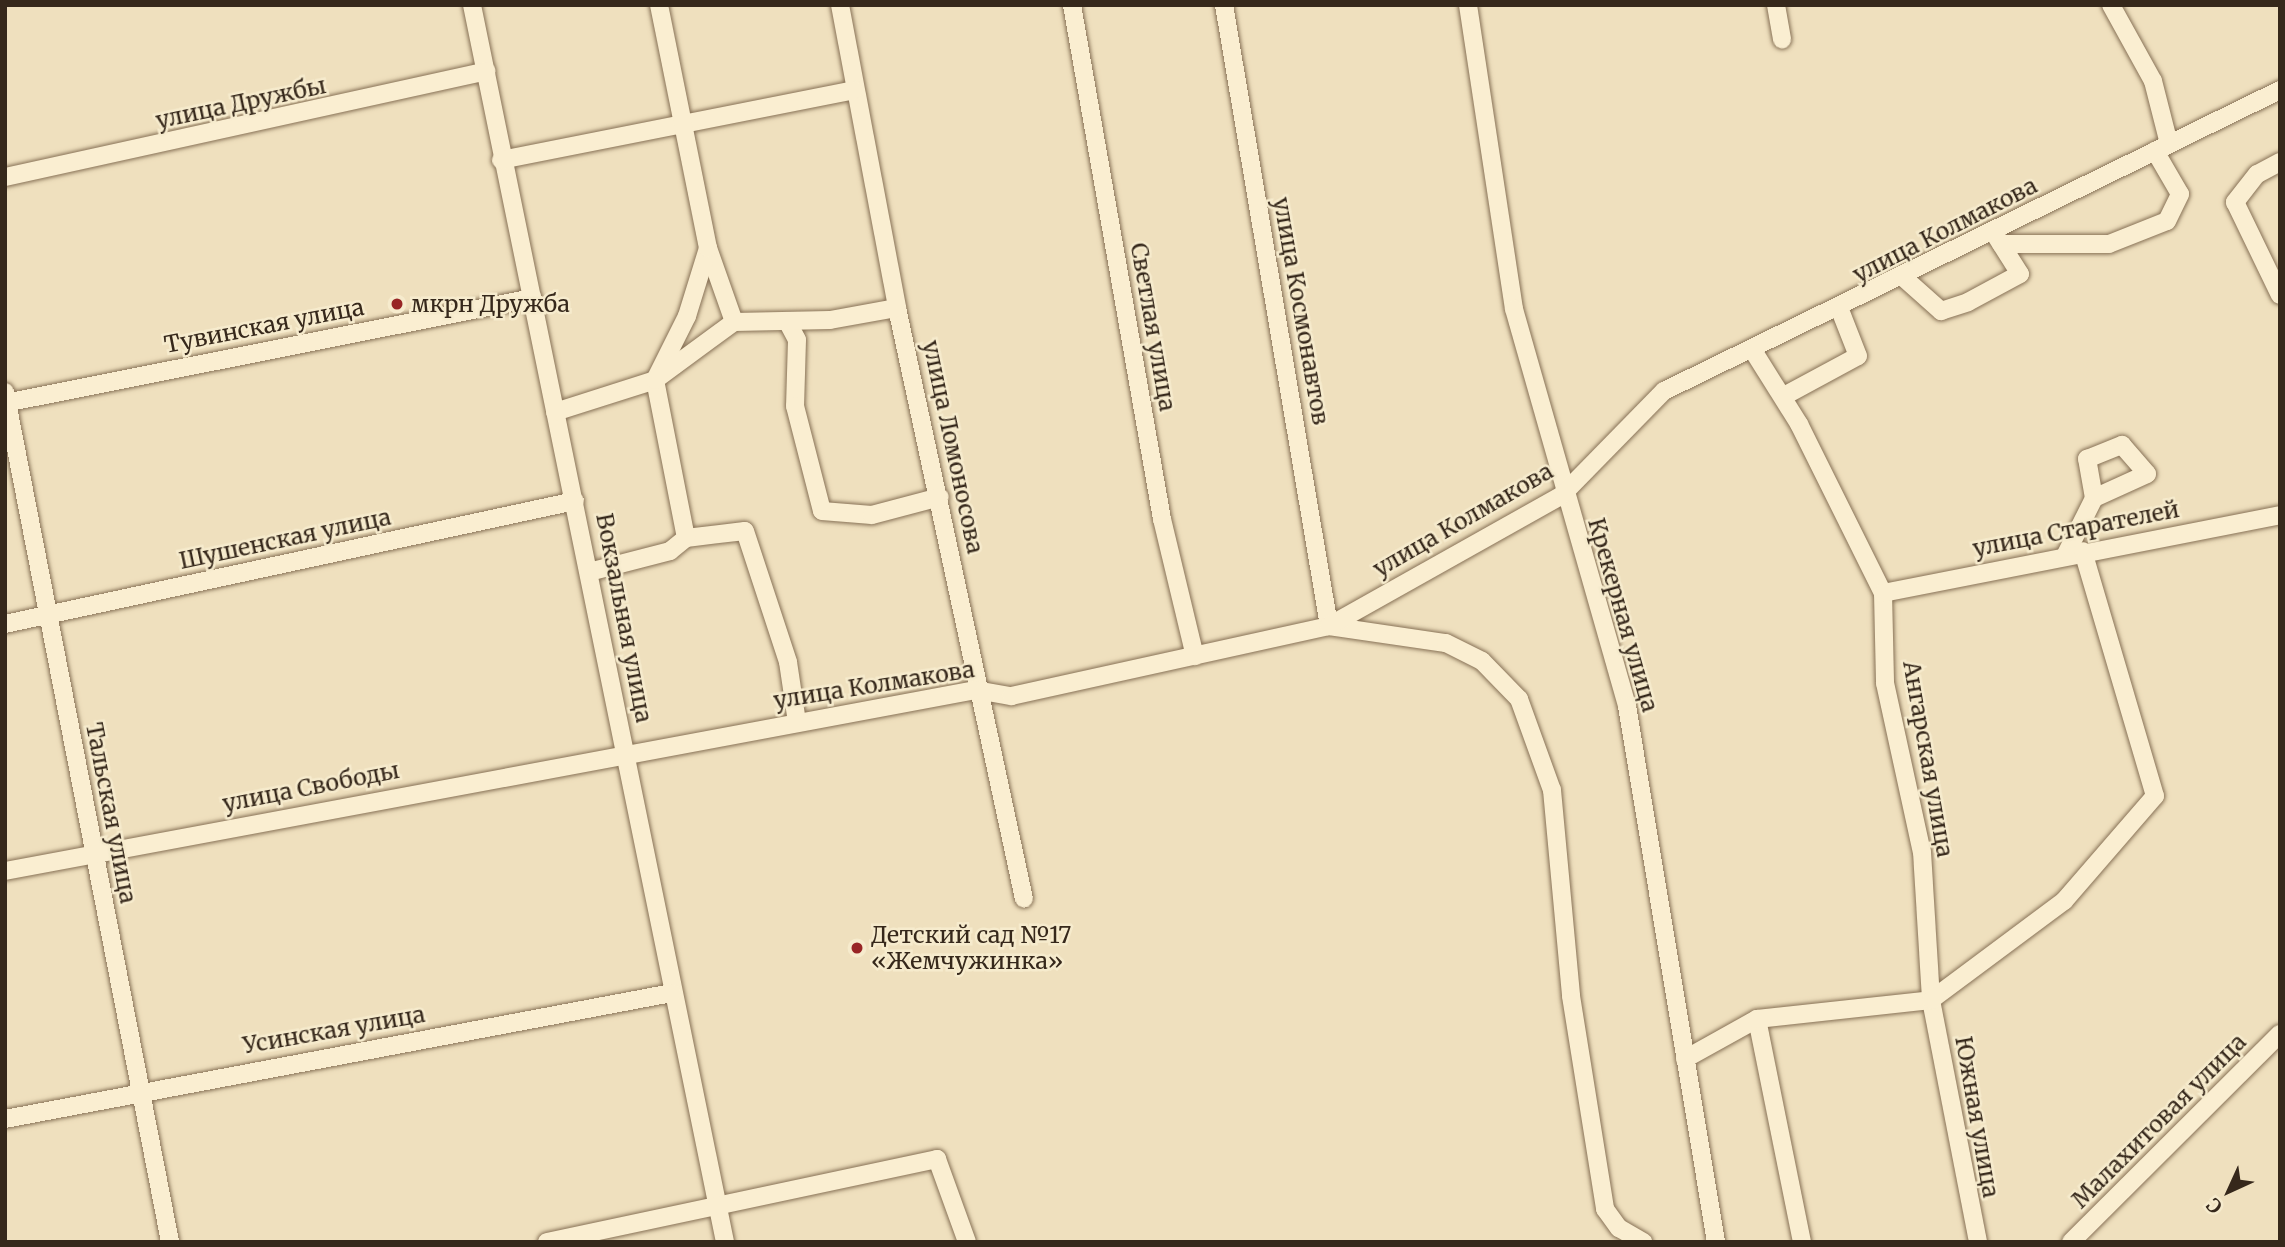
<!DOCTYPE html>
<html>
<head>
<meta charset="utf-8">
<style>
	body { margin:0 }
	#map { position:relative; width:2285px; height:1247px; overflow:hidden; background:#efe0be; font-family:Merriweather,serif }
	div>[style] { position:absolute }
	.roads { filter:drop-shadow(0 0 2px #877156) drop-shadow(0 0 2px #877156) }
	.minor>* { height:18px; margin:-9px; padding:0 9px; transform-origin:9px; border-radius:9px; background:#faeed1 }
	.dots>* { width:19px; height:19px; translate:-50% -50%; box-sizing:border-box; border:4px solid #f6ebcd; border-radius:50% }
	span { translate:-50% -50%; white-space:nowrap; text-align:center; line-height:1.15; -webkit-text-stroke:5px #f6ebcd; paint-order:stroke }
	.street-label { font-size:23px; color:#36281b }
	.poi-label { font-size:23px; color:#36281b }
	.left { translate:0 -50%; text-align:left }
	.frame { position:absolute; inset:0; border:7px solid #36281b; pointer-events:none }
	.north { position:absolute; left:2194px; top:1156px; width:70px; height:70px; -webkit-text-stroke:5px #f6ebcd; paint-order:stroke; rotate:225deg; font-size:19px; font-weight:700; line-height:28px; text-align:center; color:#36281b }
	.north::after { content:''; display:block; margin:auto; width:24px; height:32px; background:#36281b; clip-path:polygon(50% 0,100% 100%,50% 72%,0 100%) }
</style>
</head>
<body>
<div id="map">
	<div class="roads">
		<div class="minor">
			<div style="left:472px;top:5px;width:1263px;rotate:78.44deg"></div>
			<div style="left:840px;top:5px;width:308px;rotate:79.3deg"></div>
			<div style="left:897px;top:308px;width:604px;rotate:77.87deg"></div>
			<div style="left:1072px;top:5px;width:522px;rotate:80.07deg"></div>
			<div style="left:1162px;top:519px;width:141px;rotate:76.5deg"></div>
			<div style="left:1224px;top:5px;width:630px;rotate:80.4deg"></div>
			<div style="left:1329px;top:626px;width:118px;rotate:8.3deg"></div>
			<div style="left:1446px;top:643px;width:40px;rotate:26.6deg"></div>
			<div style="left:1482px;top:661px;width:53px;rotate:45.8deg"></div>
			<div style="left:1519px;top:699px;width:97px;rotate:70.1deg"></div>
			<div style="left:1552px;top:790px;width:207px;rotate:84.7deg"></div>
			<div style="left:1571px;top:996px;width:216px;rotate:80.9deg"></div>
			<div style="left:1605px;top:1209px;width:24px;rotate:54deg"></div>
			<div style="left:1619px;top:1228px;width:28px;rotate:30deg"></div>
			<div style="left:1468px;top:5px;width:307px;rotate:81.4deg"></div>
			<div style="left:1514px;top:309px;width:413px;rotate:74.1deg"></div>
			<div style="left:1627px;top:706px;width:543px;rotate:80.57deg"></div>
			<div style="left:1776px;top:5px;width:35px;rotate:80deg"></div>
			<div style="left:2111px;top:5px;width:87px;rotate:61.1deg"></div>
			<div style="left:2153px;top:81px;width:65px;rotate:75.7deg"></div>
			<div style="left:501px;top:160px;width:360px;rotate:-11.2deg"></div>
			<div style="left:2280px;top:162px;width:26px;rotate:152deg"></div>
			<div style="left:2257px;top:174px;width:36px;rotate:128deg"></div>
			<div style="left:2235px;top:202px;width:103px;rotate:64.2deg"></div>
			<div style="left:5px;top:177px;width:493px;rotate:-12.4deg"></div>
			<div style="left:2001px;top:244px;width:108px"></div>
			<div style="left:2109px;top:244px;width:62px;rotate:-21.6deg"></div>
			<div style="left:2167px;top:221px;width:30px;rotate:-64deg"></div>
			<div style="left:2180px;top:194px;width:50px;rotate:-120.2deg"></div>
			<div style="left:708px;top:248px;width:78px;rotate:70.6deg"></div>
			<div style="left:1904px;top:278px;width:50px;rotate:41.7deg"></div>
			<div style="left:1941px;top:311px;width:28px;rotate:-18deg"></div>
			<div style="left:1968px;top:302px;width:59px;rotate:-28.3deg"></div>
			<div style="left:2020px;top:274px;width:45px;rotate:-122.3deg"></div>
			<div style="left:787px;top:321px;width:21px;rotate:62deg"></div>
			<div style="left:797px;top:340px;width:66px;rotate:91.7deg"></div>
			<div style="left:795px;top:406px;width:108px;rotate:75.6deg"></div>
			<div style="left:822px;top:511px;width:50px;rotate:4.6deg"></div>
			<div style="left:872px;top:515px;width:70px;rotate:-14.8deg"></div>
			<div style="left:1752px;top:349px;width:89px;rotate:57.9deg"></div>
			<div style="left:1799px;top:424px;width:189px;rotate:63.6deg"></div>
			<div style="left:1883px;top:593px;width:90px;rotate:88.7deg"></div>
			<div style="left:1885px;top:683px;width:173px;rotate:77.7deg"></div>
			<div style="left:1922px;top:852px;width:148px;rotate:86.5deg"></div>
			<div style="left:1931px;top:1000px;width:247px;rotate:79deg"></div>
			<div style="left:5px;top:392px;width:866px;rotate:79.01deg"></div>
			<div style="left:1784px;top:396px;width:84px;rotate:-28.4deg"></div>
			<div style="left:1858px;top:356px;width:49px;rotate:-111.4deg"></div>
			<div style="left:5px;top:403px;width:538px;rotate:-11.25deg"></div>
			<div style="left:555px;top:412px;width:105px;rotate:-17.7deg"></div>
			<div style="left:655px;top:380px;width:72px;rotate:-63.4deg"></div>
			<div style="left:687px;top:316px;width:71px;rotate:-72.8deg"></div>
			<div style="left:708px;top:248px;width:248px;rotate:-101.4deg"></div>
			<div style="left:686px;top:538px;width:59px;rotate:-6.8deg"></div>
			<div style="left:745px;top:531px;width:138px;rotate:71.8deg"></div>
			<div style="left:788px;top:662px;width:61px;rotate:81.5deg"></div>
			<div style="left:2066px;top:554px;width:63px;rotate:-63.4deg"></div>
			<div style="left:2094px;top:498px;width:40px;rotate:-100deg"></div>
			<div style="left:2087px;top:459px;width:38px;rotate:-22deg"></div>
			<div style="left:2122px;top:445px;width:38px;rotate:49deg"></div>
			<div style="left:2147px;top:474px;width:58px;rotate:155.6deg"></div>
			<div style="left:589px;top:572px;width:84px;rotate:-14.5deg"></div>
			<div style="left:670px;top:551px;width:21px;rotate:-39deg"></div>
			<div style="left:686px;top:538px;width:161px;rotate:-101.1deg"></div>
			<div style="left:655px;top:380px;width:98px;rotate:-36.3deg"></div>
			<div style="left:734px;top:322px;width:96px;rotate:-1.2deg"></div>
			<div style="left:830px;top:320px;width:68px;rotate:-10.2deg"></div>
			<div style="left:1883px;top:593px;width:405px;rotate:-11.1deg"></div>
			<div style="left:5px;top:624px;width:583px;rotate:-12.18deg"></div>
			<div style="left:5px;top:871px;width:988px;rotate:-10.56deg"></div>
			<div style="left:976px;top:690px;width:36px;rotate:10deg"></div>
			<div style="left:1011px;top:696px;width:326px;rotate:-12.4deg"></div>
			<div style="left:1329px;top:626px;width:267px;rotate:-29.3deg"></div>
			<div style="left:1562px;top:495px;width:146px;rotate:-45.6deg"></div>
			<div style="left:1664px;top:391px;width:686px;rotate:-26.04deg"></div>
			<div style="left:1757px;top:1019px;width:227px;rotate:78.6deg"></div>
			<div style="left:1685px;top:1059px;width:82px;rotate:-29.1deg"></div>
			<div style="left:1757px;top:1019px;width:175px;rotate:-6.2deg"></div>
			<div style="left:1931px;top:1000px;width:166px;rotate:-36.7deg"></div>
			<div style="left:2064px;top:901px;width:139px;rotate:-49.1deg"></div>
			<div style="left:2155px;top:796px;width:255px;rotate:-106.4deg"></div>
			<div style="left:5px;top:1119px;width:679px;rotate:-10.7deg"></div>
			<div style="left:547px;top:1242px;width:399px;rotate:-12deg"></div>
			<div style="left:937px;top:1159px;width:88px;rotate:70.1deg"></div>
			<div style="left:2071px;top:1242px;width:295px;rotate:-44.9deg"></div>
		</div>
	</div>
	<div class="dots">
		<div style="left:397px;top:304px;background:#982525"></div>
		<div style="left:857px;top:948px;background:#982525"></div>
	</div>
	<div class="street-label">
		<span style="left:241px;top:103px;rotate:-12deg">улица Дружбы</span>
		<span style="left:1945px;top:230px;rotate:-27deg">улица Колмакова</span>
		<span style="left:1301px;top:311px;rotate:80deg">улица Космонавтов</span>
		<span style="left:264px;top:326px;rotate:-11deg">Тувинская улица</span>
		<span style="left:1153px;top:327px;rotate:80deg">Светлая улица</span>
		<span style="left:953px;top:447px;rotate:78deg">улица Ломоносова</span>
		<span style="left:1463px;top:520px;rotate:-30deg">улица Колмакова</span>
		<span style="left:2076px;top:529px;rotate:-11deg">улица Старателей</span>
		<span style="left:285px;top:539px;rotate:-12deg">Шушенская улица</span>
		<span style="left:1623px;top:615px;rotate:74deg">Крекерная улица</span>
		<span style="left:624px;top:618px;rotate:79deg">Вокзальная улица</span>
		<span style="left:874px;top:685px;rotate:-9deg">улица Колмакова</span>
		<span style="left:1928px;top:759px;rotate:80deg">Ангарская улица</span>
		<span style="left:311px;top:787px;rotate:-11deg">улица Свободы</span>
		<span style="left:111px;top:813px;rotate:79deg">Тальская улица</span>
		<span style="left:334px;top:1030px;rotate:-10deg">Усинская улица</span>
		<span style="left:1977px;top:1117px;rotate:80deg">Южная улица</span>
		<span style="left:2159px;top:1121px;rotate:-45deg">Малахитовая улица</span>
	</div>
	<div class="poi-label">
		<span class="left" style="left:411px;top:304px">мкрн Дружба</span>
		<span class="left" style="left:871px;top:948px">Детский сад №17<br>«Жемчужинка»</span>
	</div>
	<div class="frame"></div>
	<div class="north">С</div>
</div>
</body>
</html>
